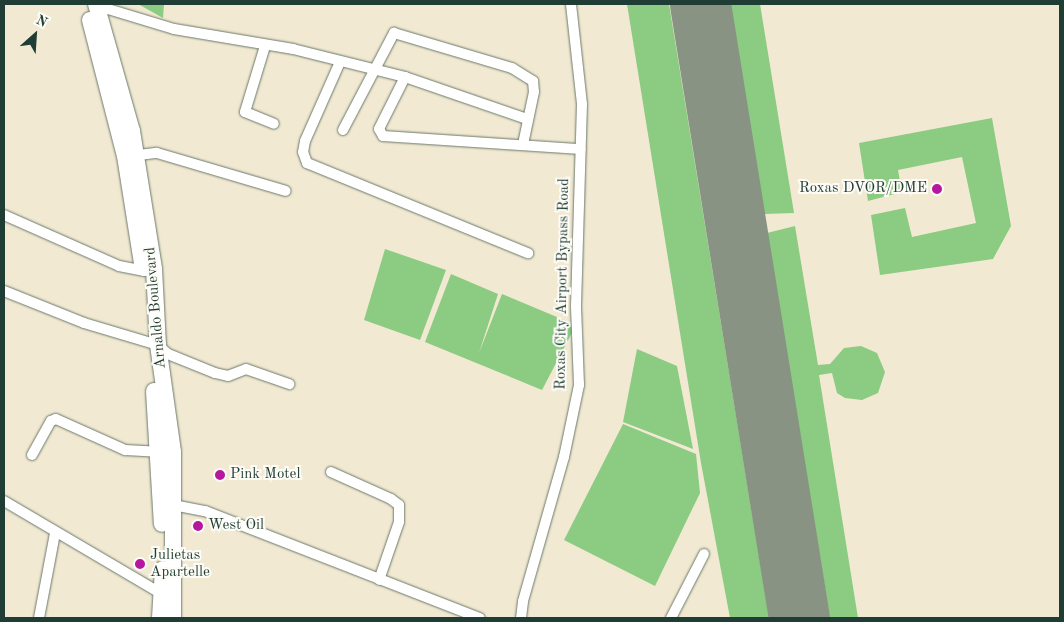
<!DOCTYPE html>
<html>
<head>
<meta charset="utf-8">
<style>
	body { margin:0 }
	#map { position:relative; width:1064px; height:622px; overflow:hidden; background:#f2e9d2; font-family:"Old Standard TT",serif }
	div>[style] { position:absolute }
	.green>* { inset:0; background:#8bcb82 }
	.runway>* { height:61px; margin:-30.5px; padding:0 30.5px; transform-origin:30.5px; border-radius:30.5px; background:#889383 }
	.roads { filter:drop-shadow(0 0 1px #69796b) drop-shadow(0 0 1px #69796b) }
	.minor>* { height:10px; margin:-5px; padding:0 5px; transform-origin:5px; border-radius:5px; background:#fff }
	.trunk>* { height:16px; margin:-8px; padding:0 8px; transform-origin:8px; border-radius:8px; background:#fff }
	.dots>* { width:14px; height:14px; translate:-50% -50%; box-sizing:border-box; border:2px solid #fdfcf7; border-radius:50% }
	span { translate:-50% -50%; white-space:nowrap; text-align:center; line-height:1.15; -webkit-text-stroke:4px #fdfcf7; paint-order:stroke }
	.poi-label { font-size:15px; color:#1f3d34 }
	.right { translate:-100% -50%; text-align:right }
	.left { translate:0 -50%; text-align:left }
	.street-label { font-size:15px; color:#1f3d34 }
	.frame { position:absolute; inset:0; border:5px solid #1f3d34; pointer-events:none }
	.north { position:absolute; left:10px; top:10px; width:50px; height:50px; -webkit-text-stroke:4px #fdfcf7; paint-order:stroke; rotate:26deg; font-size:14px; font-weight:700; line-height:20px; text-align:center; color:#1f3d34 }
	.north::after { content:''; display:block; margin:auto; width:18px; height:22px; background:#1f3d34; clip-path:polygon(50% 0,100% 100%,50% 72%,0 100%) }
</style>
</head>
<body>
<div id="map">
	<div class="green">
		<div style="clip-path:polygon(138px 4px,164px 4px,163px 18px)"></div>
		<div style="clip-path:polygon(627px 4px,669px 4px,769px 618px,730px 618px,701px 463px)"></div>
		<div style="clip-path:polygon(730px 4px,760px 4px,794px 213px,764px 214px)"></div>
		<div style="clip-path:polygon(992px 118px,1011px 226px,993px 259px,880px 275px,871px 215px,905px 208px,912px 237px,976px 223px,962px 157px,898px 170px,902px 192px,868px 201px,859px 143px)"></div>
		<div style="clip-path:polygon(795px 226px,818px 365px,830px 364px,844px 348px,861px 346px,877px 353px,885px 372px,878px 393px,862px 400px,845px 398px,837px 393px,832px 373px,819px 375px,858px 618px,830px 618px,767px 233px)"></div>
		<div style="clip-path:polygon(385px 249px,446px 270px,420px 340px,364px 320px)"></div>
		<div style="clip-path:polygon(451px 274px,498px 294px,479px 353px,502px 294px,576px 325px,542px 390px,425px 342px)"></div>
		<div style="clip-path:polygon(637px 349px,677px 366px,693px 449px,623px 422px)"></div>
		<div style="clip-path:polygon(623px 424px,696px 454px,700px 493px,655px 586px,564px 540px)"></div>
	</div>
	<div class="runway">
		<div style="left:700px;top:4px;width:622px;rotate:80.84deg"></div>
	</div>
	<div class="roads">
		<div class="minor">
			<div style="left:98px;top:11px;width:10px;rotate:-11deg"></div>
			<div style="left:108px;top:9px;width:69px;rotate:16.9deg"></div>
			<div style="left:174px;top:29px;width:121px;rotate:9.5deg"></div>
			<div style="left:293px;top:49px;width:115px;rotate:14deg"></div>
			<div style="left:405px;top:77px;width:129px;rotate:19deg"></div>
			<div style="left:265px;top:46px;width:69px;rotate:106.9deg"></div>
			<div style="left:245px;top:112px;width:31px;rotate:22deg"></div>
			<div style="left:340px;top:62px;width:86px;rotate:113.9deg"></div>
			<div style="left:305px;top:141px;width:11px;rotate:100deg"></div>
			<div style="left:303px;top:152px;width:12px;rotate:70deg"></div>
			<div style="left:307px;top:163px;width:239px;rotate:22.2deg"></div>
			<div style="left:405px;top:77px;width:58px;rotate:116.6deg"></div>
			<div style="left:379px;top:129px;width:8px;rotate:60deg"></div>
			<div style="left:383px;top:136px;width:198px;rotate:3.8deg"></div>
			<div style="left:343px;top:130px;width:110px;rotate:-62.3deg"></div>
			<div style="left:394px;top:33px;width:123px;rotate:16.5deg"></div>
			<div style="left:512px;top:68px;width:25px;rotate:32deg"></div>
			<div style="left:533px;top:81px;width:11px;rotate:85deg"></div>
			<div style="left:534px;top:92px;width:53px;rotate:101.9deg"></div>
			<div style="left:131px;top:156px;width:26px;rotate:-7deg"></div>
			<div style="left:157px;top:153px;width:134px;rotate:16.4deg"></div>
			<div style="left:4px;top:215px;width:126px;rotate:23.9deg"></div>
			<div style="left:119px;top:266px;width:25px;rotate:11deg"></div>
			<div style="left:144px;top:271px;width:10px;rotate:-11deg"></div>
			<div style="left:4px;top:291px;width:86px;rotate:21.8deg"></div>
			<div style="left:84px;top:323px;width:77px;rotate:16.6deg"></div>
			<div style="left:158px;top:345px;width:13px;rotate:42deg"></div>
			<div style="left:168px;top:354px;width:51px;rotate:22deg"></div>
			<div style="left:215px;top:373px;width:13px;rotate:13deg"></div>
			<div style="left:228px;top:376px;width:19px;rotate:-21deg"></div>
			<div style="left:246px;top:369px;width:46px;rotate:19.2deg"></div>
			<div style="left:32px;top:455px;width:39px;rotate:-61deg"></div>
			<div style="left:51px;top:421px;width:5px;rotate:-22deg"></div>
			<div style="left:56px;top:419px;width:76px;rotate:24.2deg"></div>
			<div style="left:125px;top:450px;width:37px;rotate:3deg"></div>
			<div style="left:331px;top:472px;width:66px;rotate:24.2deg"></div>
			<div style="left:391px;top:499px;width:10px;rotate:37deg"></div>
			<div style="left:399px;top:505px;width:17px;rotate:90deg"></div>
			<div style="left:399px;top:522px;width:61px;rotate:109deg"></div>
			<div style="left:4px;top:501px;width:187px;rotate:30.5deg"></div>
			<div style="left:168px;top:504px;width:38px;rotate:11deg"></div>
			<div style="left:205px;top:511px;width:295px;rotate:21.3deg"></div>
			<div style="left:39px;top:618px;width:86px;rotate:-79.3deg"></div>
			<div style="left:521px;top:618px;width:17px;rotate:-83deg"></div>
			<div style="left:523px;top:601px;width:150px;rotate:-74.1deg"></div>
			<div style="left:564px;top:457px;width:74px;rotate:-78.2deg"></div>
			<div style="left:579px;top:385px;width:79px;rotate:-92.2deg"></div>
			<div style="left:576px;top:306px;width:202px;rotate:-88.3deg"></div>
			<div style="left:582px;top:104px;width:101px;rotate:-96.3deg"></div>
			<div style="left:671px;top:618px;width:72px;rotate:-62.7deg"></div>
		</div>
		<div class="trunk">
			<div style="left:96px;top:4px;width:132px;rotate:74.2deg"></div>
			<div style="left:132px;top:131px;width:140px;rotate:80.9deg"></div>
			<div style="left:154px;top:269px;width:76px;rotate:87deg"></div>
			<div style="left:158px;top:345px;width:108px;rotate:82deg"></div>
			<div style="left:173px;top:452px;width:166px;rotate:90deg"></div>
			<div style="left:90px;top:20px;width:140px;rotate:75.6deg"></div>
			<div style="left:125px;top:156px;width:108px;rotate:81deg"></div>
			<div style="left:154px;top:391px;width:133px;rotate:86.6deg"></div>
			<div style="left:160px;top:618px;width:49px;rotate:-86.5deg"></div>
		</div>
	</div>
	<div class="dots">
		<div style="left:937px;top:189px;background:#b5179e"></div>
		<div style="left:220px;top:475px;background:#b5179e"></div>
		<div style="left:198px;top:526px;background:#b5179e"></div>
		<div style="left:140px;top:564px;background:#b5179e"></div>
	</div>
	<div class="poi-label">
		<span class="right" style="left:927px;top:189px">Roxas DVOR/DME</span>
		<span class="left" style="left:230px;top:475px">Pink Motel</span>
		<span class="left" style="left:208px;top:526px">West Oil</span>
		<span class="left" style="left:150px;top:564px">Julietas<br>Apartelle</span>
	</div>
	<div class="street-label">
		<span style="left:563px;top:284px;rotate:-89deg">Roxas City Airport Bypass Road</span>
		<span style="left:156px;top:308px;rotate:-95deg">Arnaldo Boulevard</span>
	</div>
	<div class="frame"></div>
	<div class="north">N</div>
</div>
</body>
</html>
